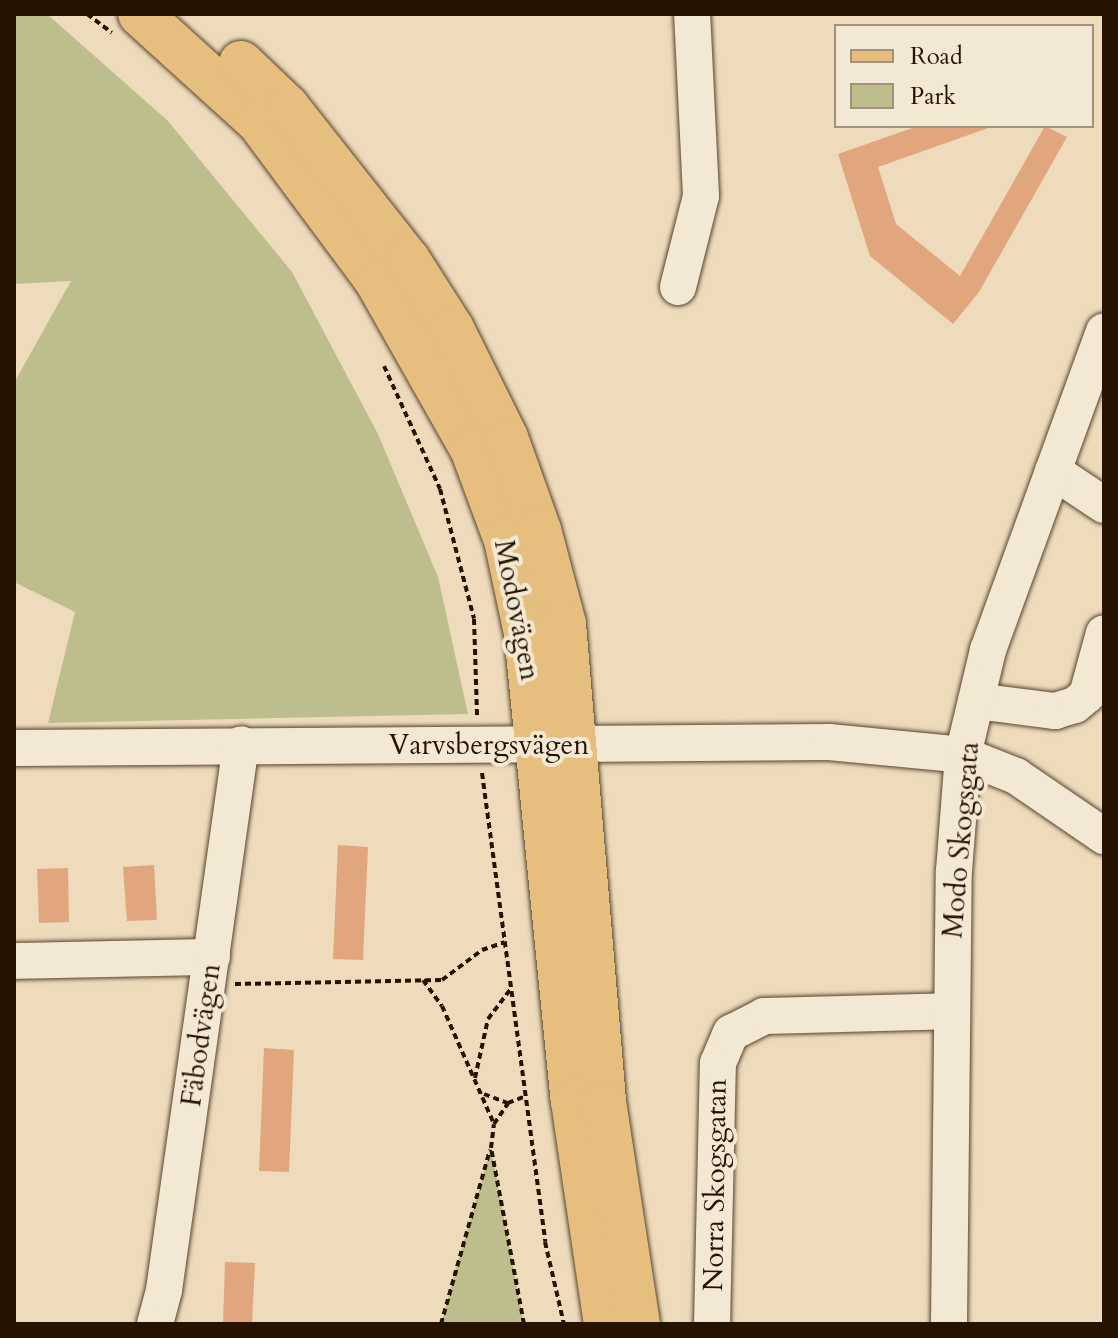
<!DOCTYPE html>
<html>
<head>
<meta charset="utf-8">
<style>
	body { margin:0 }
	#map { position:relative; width:1118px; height:1338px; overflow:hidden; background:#eddbbb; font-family:Cardo,serif }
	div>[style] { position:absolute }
	.green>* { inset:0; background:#bebe8c }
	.building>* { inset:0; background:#e2a67e }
	.path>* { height:4px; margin-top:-2px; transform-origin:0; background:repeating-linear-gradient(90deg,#261200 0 6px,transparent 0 10px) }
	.roads { filter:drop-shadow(0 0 2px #58442f) drop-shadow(0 0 2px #58442f) }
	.minor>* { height:36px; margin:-18px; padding:0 18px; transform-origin:18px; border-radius:18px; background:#f3e8d3 }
	.major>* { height:44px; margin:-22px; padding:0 22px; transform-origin:22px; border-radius:22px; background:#e6be7e }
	span { translate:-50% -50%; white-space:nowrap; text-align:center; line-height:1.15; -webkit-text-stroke:8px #f3e8d3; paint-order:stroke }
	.street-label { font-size:28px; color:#261200 }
	.frame { position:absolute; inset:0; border:16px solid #261200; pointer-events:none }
	.legend { position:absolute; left:834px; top:24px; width:260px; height:104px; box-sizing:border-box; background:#f3e8d3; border:2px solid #a1927f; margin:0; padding:10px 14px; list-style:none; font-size:24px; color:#261200 }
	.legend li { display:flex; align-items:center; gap:16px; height:40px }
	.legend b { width:40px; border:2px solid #a1927f }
</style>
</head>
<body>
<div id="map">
	<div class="green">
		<div style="clip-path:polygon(14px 14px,47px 14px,168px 121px,292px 272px,378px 434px,438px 577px,468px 714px,48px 723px,75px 612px,14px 582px,14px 383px,71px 281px,14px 284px)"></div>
		<div style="clip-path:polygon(491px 1148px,524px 1324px,441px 1324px,454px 1275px)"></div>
	</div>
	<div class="building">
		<div style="clip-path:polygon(918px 126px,994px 126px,878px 167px,896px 224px,960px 276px,1045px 126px,1067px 137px,979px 292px,953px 324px,870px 256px,838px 154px)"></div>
		<div style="clip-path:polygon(338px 845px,368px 847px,363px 960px,333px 959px)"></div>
		<div style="clip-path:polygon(154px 865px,157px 920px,127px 921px,123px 867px)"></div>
		<div style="clip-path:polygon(68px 868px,69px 922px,39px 923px,37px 869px)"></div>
		<div style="clip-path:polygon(264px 1048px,294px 1050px,289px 1172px,259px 1171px)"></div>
		<div style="clip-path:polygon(225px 1262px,255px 1263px,252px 1324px,223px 1324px)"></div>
	</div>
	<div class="path">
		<div style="left:87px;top:14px;width:31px;rotate:37deg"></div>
		<div style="left:384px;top:366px;width:135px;rotate:65.5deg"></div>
		<div style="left:440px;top:489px;width:134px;rotate:75.3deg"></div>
		<div style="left:474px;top:619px;width:97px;rotate:88.2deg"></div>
		<div style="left:482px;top:773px;width:473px;rotate:82.3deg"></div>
		<div style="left:545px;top:1242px;width:84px;rotate:77deg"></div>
		<div style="left:423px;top:980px;width:32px;rotate:54deg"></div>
		<div style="left:442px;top:1006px;width:129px;rotate:66.2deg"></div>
		<div style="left:235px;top:984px;width:207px;rotate:-1.1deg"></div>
		<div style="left:442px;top:980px;width:50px;rotate:-36.9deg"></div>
		<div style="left:482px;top:950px;width:24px;rotate:-19deg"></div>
		<div style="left:475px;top:1078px;width:60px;rotate:-77.6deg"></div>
		<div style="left:488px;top:1019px;width:39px;rotate:-53deg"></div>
		<div style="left:484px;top:1094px;width:26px;rotate:21deg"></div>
		<div style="left:441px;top:1324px;width:181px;rotate:-74.3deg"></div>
		<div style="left:524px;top:1324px;width:179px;rotate:-100.6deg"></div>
		<div style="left:491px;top:1148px;width:24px;rotate:-83deg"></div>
		<div style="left:494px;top:1124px;width:25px;rotate:-56deg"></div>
		<div style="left:508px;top:1103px;width:19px;rotate:-21deg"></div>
	</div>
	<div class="roads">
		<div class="minor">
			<div style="left:678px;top:287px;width:94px;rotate:-75.8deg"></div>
			<div style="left:701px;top:196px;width:182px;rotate:-92.8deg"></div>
			<div style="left:1053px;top:471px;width:61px;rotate:33.7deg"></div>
			<div style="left:976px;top:701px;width:80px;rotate:7.2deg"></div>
			<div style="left:1055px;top:711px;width:21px;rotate:-17deg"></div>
			<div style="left:1075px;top:705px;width:16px;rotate:-40deg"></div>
			<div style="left:1087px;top:695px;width:64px;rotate:-74.7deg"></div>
			<div style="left:14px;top:748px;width:815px;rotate:-0.42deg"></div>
			<div style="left:829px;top:742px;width:135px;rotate:5.5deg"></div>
			<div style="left:963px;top:755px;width:57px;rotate:21.6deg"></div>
			<div style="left:1016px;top:776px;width:107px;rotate:34.3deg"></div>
			<div style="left:14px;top:961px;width:198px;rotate:-1.2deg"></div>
			<div style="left:155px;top:1324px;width:35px;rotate:-75deg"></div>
			<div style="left:164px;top:1290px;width:551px;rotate:-81.97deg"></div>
			<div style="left:712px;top:1324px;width:261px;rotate:-88.7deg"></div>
			<div style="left:718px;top:1063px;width:33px;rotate:-67deg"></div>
			<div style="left:731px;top:1033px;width:37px;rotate:-27deg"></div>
			<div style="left:764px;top:1016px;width:186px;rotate:-1.5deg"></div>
			<div style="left:949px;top:1324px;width:453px;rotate:-89.4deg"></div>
			<div style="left:954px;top:871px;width:116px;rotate:-85.6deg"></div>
			<div style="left:963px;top:755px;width:108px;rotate:-76.6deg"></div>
			<div style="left:988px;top:650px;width:339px;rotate:-70deg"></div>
		</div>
		<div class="major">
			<div style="left:140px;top:14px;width:161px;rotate:42.2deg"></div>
			<div style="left:259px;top:122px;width:198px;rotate:53.4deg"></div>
			<div style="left:377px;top:281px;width:195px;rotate:60.5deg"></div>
			<div style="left:473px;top:451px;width:95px;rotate:69.7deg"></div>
			<div style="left:506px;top:540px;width:95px;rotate:77.9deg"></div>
			<div style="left:526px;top:633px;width:470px;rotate:84.3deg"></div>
			<div style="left:573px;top:1101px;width:225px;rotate:81.6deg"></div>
			<div style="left:241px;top:63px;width:64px;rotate:43.7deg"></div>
			<div style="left:287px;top:107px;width:195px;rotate:51.7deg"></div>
			<div style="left:408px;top:260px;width:82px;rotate:57.5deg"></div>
			<div style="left:452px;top:329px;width:122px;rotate:63.6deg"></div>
			<div style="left:506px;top:438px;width:98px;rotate:70.3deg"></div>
			<div style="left:539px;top:530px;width:97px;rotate:75.1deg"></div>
			<div style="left:564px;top:624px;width:480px;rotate:85.2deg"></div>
			<div style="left:604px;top:1102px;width:225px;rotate:81.3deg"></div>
		</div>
	</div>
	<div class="street-label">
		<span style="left:517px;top:610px;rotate:79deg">Modovägen</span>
		<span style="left:489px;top:745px">Varvsbergsvägen</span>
		<span style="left:961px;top:840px;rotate:-85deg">Modo Skogsgata</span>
		<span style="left:201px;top:1035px;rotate:-82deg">Fäbodvägen</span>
		<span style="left:715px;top:1185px;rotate:-89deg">Norra Skogsgatan</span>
	</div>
	<div class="frame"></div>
	<ul class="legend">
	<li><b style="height:10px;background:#e6be7e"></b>Road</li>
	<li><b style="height:22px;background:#bebe8c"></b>Park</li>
	</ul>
</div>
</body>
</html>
